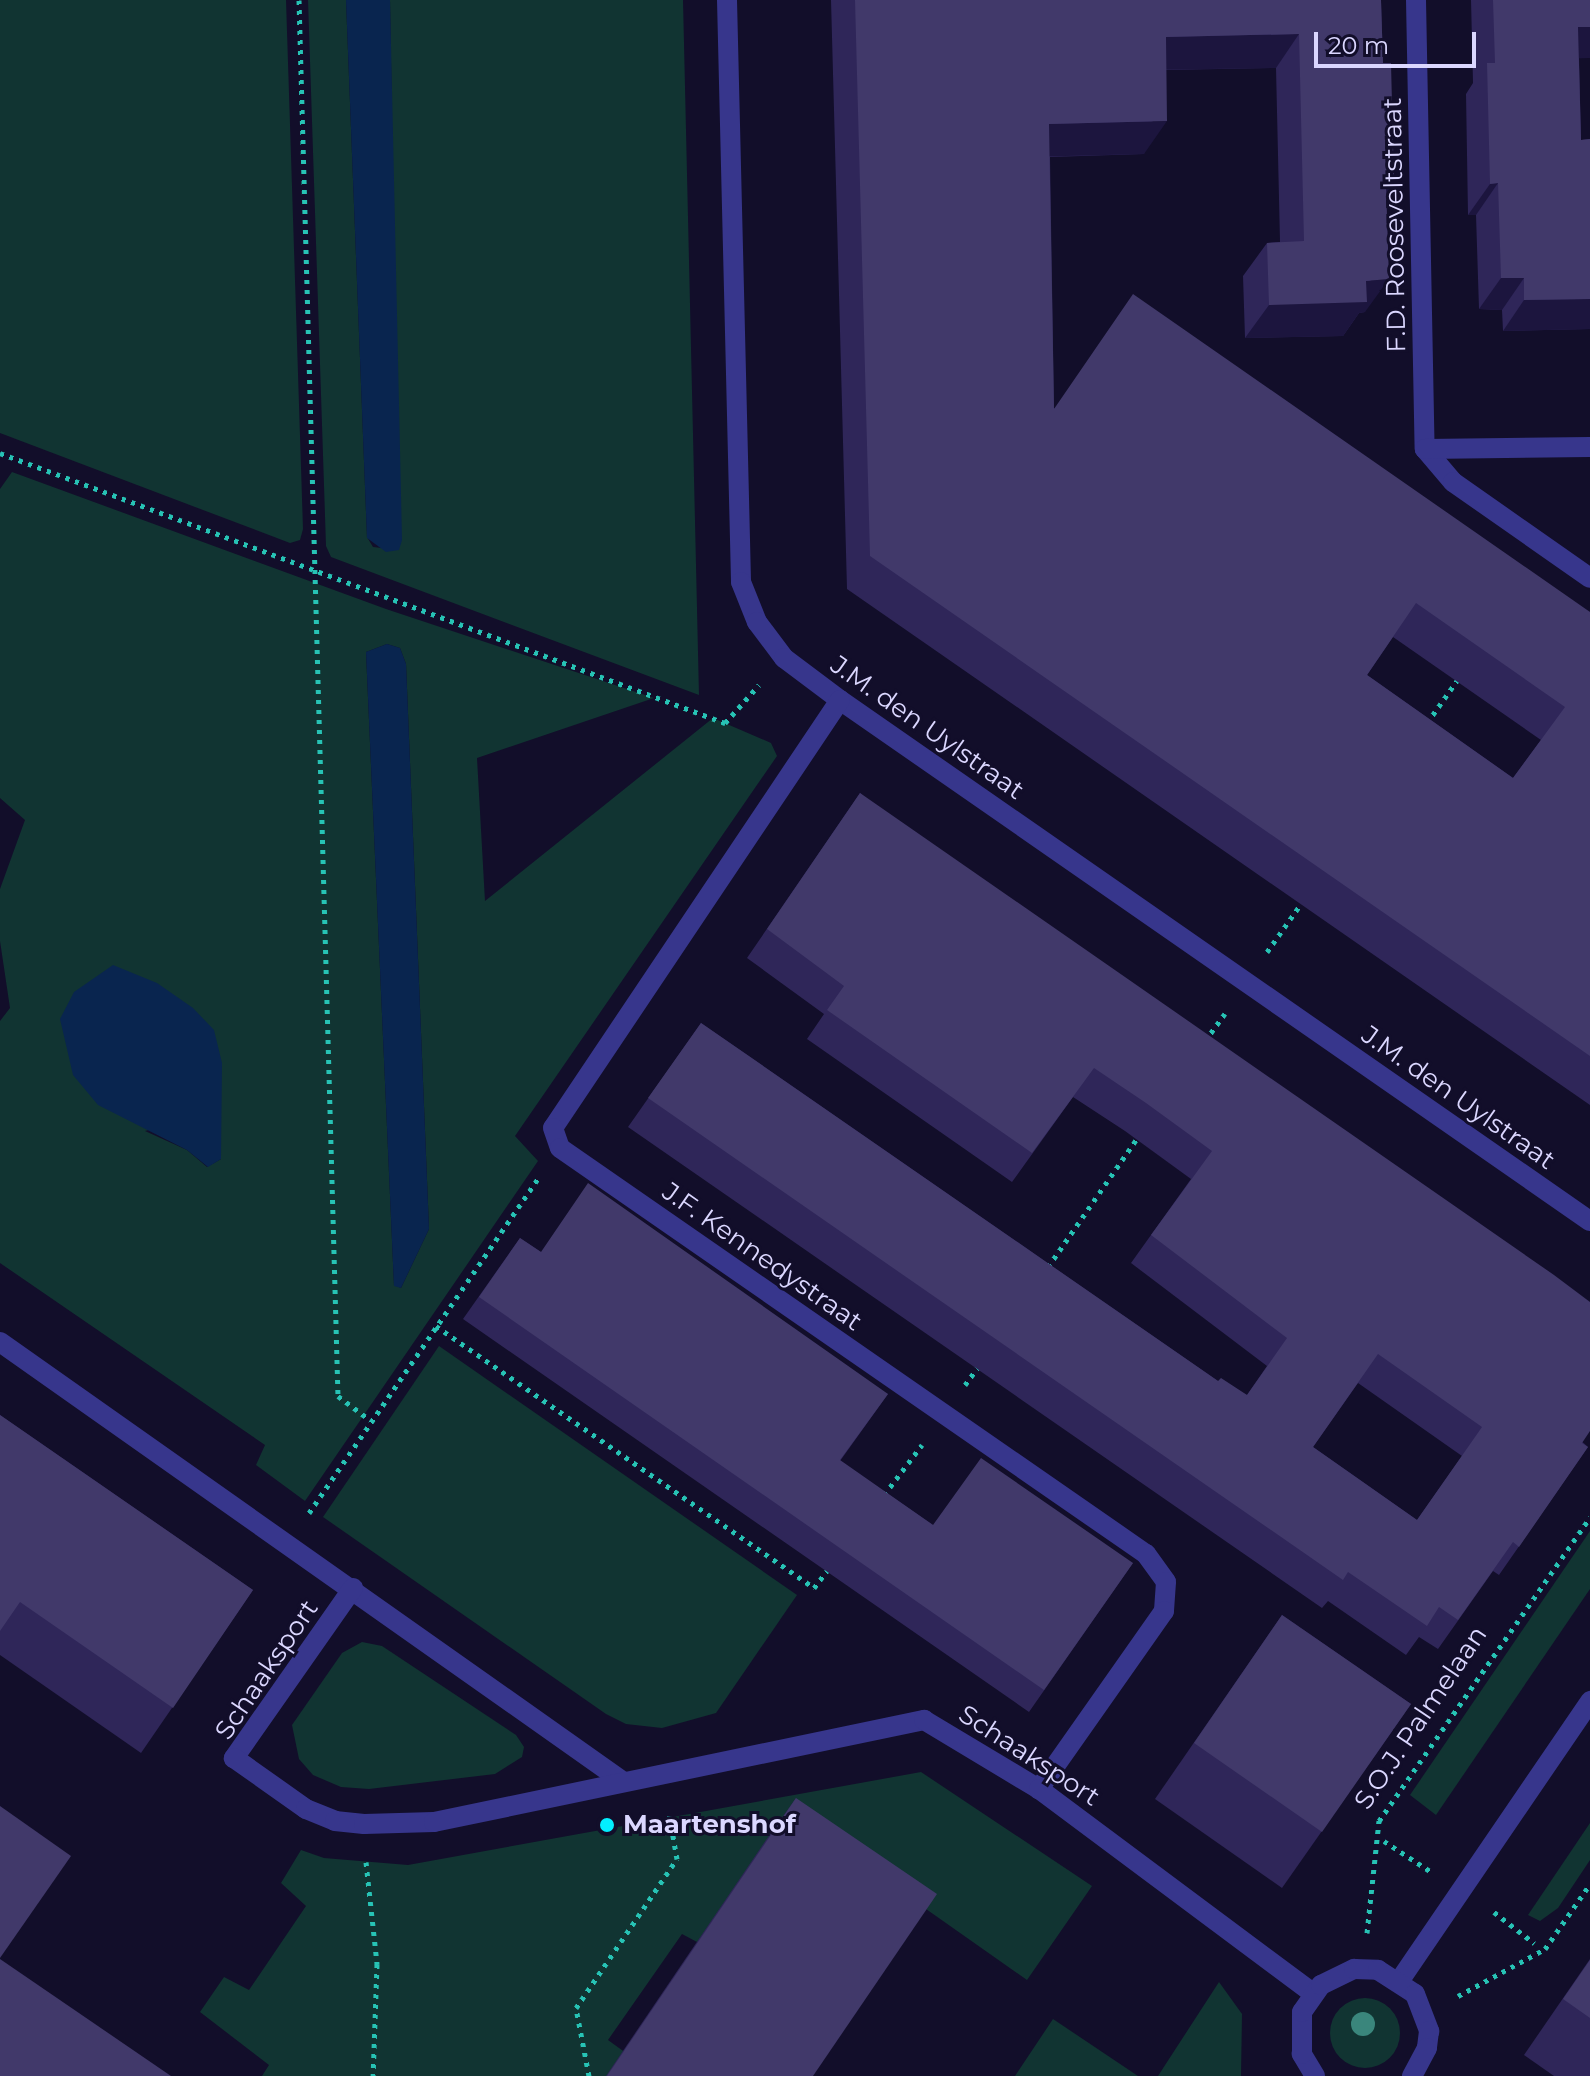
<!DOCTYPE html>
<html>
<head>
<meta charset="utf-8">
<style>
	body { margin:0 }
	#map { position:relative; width:1590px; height:2076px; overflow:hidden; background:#120e2a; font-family:Montserrat,sans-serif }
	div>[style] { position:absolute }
	.green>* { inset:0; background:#113432 }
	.round { border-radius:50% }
	.water>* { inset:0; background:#09254f }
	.path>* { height:5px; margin-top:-2.5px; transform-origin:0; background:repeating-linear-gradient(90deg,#27c3b5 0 4px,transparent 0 10px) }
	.minor>* { height:20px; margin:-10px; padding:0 10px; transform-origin:10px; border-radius:10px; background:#37368c }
	.trees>* { width:24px; height:24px; margin:-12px; border-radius:50%; background:#3a867c }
	.wall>* { inset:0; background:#2f2659 }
	.shaded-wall>* { inset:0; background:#1c153e }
	.building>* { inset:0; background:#41396a }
	.dots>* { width:22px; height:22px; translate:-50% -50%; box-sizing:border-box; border:4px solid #120e2a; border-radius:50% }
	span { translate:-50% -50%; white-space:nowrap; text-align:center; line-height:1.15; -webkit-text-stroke:6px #120e2a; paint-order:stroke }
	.street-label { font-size:26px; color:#dbd7ff }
	.poi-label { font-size:26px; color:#dbd7ff; font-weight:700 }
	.left { translate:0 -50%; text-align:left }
	.scale { position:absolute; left:1314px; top:32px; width:162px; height:36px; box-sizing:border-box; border:4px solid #dbd7ff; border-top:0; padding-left:10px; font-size:24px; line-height:28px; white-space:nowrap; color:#dbd7ff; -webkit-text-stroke:6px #120e2a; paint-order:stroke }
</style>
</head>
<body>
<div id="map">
	<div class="green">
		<div style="clip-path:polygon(0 0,286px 0,303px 529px,300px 540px,290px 543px,0 433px)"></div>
		<div style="clip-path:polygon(308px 0,346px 0,367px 537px,373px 547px,399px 550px,390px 0,683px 0,699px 695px,331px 557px,326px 546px)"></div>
		<div style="clip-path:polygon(evenodd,12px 472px,386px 609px,654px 698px,477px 758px,485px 901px,713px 718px,771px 743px,777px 756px,515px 1136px,538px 1161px,305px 1501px,256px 1465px,265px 1445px,0 1263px,0 1021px,10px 1008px,0 941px,0 889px,25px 820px,0 798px,0 489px,12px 472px,387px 644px,400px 648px,406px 664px,429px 1229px,401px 1288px,394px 1285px,366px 652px,387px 644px,12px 472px,221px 1110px,221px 1159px,207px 1167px,187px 1150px,145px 1131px,221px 1110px)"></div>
		<div style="clip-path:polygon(439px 1346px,797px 1595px,716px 1713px,662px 1728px,626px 1724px,606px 1714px,323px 1517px)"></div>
		<div style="clip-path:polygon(1590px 1531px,1590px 1589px,1436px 1815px,1410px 1795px)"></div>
		<div style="clip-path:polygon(362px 1642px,382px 1646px,516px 1735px,524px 1747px,522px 1757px,495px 1774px,369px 1789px,341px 1787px,313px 1775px,299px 1759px,292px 1725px,342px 1653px)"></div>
		<div style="clip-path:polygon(921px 1772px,1092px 1886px,1027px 1980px,872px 1871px,697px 1942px,682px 1934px,608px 2040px,637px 2061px,627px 2076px,262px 2076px,269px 2065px,200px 2012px,224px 1977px,249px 1990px,306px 1906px,281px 1883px,301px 1850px,324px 1858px,408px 1865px)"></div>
		<div style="clip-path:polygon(1590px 1823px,1590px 1860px,1558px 1908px,1540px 1921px,1528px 1915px)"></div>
		<div style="clip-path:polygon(1219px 1982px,1242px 2014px,1241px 2076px,1158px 2076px)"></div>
		<div class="round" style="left:1330px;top:1998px;width:70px;height:70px"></div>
		<div style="clip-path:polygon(1053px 2019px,1138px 2076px,1015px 2076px)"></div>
	</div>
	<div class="water">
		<div style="clip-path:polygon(346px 0,390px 0,402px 540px,399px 550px,386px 552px,367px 538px)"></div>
		<div style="clip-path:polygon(387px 644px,400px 648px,406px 664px,429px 1229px,401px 1288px,394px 1286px,366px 652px)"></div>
		<div style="clip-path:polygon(113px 965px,157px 983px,193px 1008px,214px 1030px,222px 1063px,221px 1159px,208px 1167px,187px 1150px,98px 1105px,73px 1075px,60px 1019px,74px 992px)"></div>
	</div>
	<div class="path">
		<div style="left:299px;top:0;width:1397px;rotate:88.4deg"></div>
		<div style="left:338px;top:1396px;width:40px;rotate:37deg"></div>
		<div style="left:0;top:453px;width:774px;rotate:20.43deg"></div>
		<div style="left:725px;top:723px;width:51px;rotate:-48.2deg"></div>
		<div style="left:1427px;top:723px;width:59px;rotate:-54.7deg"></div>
		<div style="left:1267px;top:952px;width:62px;rotate:-54.8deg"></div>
		<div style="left:1205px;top:1041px;width:34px;rotate:-54deg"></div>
		<div style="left:1048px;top:1267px;width:162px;rotate:-55.3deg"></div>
		<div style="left:436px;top:1326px;width:460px;rotate:34.7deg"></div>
		<div style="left:814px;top:1588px;width:26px;rotate:-53deg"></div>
		<div style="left:965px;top:1385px;width:26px;rotate:-54deg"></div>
		<div style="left:884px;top:1495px;width:63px;rotate:-52.8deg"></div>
		<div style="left:309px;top:1513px;width:405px;rotate:-55.6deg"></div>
		<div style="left:1384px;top:1841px;width:55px;rotate:33.1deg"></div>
		<div style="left:366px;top:1862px;width:103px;rotate:83.8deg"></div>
		<div style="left:377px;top:1964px;width:112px;rotate:92deg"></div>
		<div style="left:1494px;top:1912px;width:51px;rotate:37.8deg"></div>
		<div style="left:1367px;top:1933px;width:113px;rotate:-83.9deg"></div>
		<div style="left:1379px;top:1821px;width:370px;rotate:-55.2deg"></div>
		<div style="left:1458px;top:1996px;width:99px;rotate:-28.4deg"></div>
		<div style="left:1545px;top:1949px;width:79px;rotate:-55.3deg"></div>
		<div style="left:589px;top:2076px;width:69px;rotate:-100.8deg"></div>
		<div style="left:576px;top:2008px;width:180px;rotate:-55.9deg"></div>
		<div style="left:677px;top:1859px;width:47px;rotate:-99.9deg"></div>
	</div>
	<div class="minor">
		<div style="left:727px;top:0;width:582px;rotate:88.62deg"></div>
		<div style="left:741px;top:582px;width:43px;rotate:68.2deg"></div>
		<div style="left:757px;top:622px;width:45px;rotate:53.1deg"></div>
		<div style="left:784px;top:658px;width:70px;rotate:36.9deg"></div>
		<div style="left:840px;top:700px;width:913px;rotate:34.79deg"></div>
		<div style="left:1416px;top:0;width:449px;rotate:88.9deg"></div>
		<div style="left:1425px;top:449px;width:43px;rotate:49.7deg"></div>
		<div style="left:1453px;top:482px;width:167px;rotate:35deg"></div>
		<div style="left:1425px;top:449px;width:165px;rotate:-0.7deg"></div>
		<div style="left:840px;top:700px;width:515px;rotate:123.84deg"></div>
		<div style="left:553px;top:1128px;width:21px;rotate:71deg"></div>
		<div style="left:560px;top:1148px;width:713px;rotate:34.72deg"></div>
		<div style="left:1146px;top:1554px;width:34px;rotate:54deg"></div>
		<div style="left:1166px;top:1582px;width:29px;rotate:94deg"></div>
		<div style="left:1164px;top:1611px;width:218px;rotate:125.1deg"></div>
		<div style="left:0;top:1342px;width:760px;rotate:35.2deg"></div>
		<div style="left:353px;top:1588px;width:208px;rotate:125deg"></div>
		<div style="left:234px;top:1758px;width:88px;rotate:35.3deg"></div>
		<div style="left:306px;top:1809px;width:31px;rotate:22deg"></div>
		<div style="left:335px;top:1821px;width:29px;rotate:6deg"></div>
		<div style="left:364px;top:1824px;width:70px;rotate:-1.6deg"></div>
		<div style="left:434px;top:1822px;width:501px;rotate:-11.76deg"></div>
		<div style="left:924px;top:1720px;width:134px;rotate:31deg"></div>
		<div style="left:1039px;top:1789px;width:342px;rotate:36.7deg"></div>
		<div style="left:1400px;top:1980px;width:338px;rotate:-55.7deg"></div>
		<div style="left:1315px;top:2076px;width:26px;rotate:-121deg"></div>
		<div style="left:1302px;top:2054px;width:42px;rotate:-90deg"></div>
		<div style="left:1302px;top:2012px;width:33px;rotate:-55deg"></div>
		<div style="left:1321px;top:1985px;width:37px;rotate:-26deg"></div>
		<div style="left:1354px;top:1969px;width:24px;rotate:2deg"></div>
		<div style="left:1378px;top:1970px;width:44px;rotate:33deg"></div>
		<div style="left:1415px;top:1994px;width:40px;rotate:69deg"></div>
		<div style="left:1429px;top:2031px;width:17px;rotate:97deg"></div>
		<div style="left:1427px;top:2048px;width:32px;rotate:118deg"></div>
	</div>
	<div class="trees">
		<div style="left:1363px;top:2024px"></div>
	</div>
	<div class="wall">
		<div style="clip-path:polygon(evenodd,831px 0,1381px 0,1383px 63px,1394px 184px,1386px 195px,1365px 312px,1359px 313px,1343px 336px,1245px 338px,1243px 276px,1267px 243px,1280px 242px,1276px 68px,1166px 70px,1144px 154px,1050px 157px,1054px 408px,1590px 612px,1590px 1105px,847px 589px,831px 0,1393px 637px,1541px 740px,1513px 778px,1367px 675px,1393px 637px)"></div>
		<div style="clip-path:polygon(1471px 0,1590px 0,1590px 58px,1579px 58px,1581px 140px,1590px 139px,1590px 329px,1503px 331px,1502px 310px,1479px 309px,1476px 215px,1468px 215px,1466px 94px,1473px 83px)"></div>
		<div style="clip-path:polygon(evenodd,860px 793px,1588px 1447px,1499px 1575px,1493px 1571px,1438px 1649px,1419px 1637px,1406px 1655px,1328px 1601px,1322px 1608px,628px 1127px,701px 1023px,1218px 1381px,1247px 1395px,1267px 1366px,1131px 1263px,1191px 1179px,1125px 1131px,1073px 1097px,1012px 1182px,807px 1039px,824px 1014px,747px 958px,860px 793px,1358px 1383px,1462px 1456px,1417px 1520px,1313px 1447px,1358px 1383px)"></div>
		<div style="clip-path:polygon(520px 1238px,541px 1252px,888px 1394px,840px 1461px,933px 1525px,1133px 1563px,1029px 1712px,463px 1319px)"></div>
		<div style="clip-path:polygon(0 1415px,253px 1590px,141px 1753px,0 1655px)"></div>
		<div style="clip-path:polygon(1282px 1615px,1411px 1704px,1282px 1888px,1155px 1799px)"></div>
		<div style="clip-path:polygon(796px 1798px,813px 2076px,606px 2076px,766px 1840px)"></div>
		<div style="clip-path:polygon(1590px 1959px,1590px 2076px,1554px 2076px,1524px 2055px)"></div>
	</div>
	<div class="shaded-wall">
		<div style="clip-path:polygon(1578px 27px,1590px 27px,1590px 58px,1557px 59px)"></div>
		<div style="clip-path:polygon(1299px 34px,1276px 68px,1143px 70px,1166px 37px)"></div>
		<div style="clip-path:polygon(1167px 121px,1144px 154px,1026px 157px,1049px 124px)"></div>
		<div style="clip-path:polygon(1498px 183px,1476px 215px,1468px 215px,1490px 184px)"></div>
		<div style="clip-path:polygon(1386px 184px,1394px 184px,1371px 217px)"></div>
		<div style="clip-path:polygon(1501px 278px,1524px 278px,1502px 310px,1479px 309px)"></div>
		<div style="clip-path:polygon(1389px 279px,1365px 312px,1359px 313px,1343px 336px,1245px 338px,1269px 305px,1366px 281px)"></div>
		<div style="clip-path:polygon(1590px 299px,1590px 329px,1503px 331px,1524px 300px)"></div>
	</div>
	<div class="building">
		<div style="clip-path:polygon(evenodd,855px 0,1381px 0,1383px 63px,1391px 63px,1394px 184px,1386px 184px,1389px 279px,1366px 281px,1367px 302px,1269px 305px,1267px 243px,1304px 241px,1299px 34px,1166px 37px,1167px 121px,1049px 124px,1054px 409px,1133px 294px,1590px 612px,1590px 1056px,870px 556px,855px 0,1416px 603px,1565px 707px,1513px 778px,1367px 675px,1416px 603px)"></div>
		<div style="clip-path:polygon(1493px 0,1590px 0,1590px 27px,1578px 27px,1581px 140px,1590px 139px,1590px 299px,1524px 300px,1524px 278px,1501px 278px,1498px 183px,1490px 184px,1487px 63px,1495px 63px)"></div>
		<div style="clip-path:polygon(evenodd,860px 793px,1554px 1275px,1590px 1302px,1590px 1431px,1582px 1443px,1588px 1447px,1519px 1547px,1513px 1542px,1458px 1620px,1439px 1607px,1427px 1626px,1348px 1572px,1343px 1580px,648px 1098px,701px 1023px,1218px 1381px,1221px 1378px,1247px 1395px,1287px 1338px,1151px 1235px,1212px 1151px,1146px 1103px,1094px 1068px,1032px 1153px,827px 1010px,844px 986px,767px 929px,860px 793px,1378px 1354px,1482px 1427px,1417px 1520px,1313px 1447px,1378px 1354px)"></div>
		<div style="clip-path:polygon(588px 1183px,888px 1394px,840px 1460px,933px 1525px,981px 1458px,1133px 1563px,1044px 1690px,479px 1297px,520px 1238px,541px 1252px)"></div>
		<div style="clip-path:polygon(0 1415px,253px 1590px,173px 1708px,20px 1602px,0 1631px)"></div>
		<div style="clip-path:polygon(1282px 1615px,1411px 1704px,1322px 1832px,1194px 1743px)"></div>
		<div style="clip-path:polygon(796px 1798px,937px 1894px,813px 2076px,607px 2076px)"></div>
		<div style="clip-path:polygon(0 1806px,71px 1856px,0 1958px)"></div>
		<div style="clip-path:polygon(0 1959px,171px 2076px,0 2076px)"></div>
		<div style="clip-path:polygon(1590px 1960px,1590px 2018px,1563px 1999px)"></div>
	</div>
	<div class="dots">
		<div style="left:607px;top:1825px;background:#03eeff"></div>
	</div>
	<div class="street-label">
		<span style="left:1395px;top:225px;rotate:-91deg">F.D. Rooseveltstraat</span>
		<span style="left:927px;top:728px;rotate:35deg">J.M. den Uylstraat</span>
		<span style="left:1458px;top:1098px;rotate:35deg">J.M. den Uylstraat</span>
		<span style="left:762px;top:1257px;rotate:35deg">J.F. Kennedystraat</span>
		<span style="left:267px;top:1670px;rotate:-56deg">Schaaksport</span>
		<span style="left:1421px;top:1718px;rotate:-56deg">S.O.J. Palmelaan</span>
		<span style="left:1029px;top:1756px;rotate:33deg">Schaaksport</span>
	</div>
	<div class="poi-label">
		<span class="left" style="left:623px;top:1825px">Maartenshof</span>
	</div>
	<div class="scale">20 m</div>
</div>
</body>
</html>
